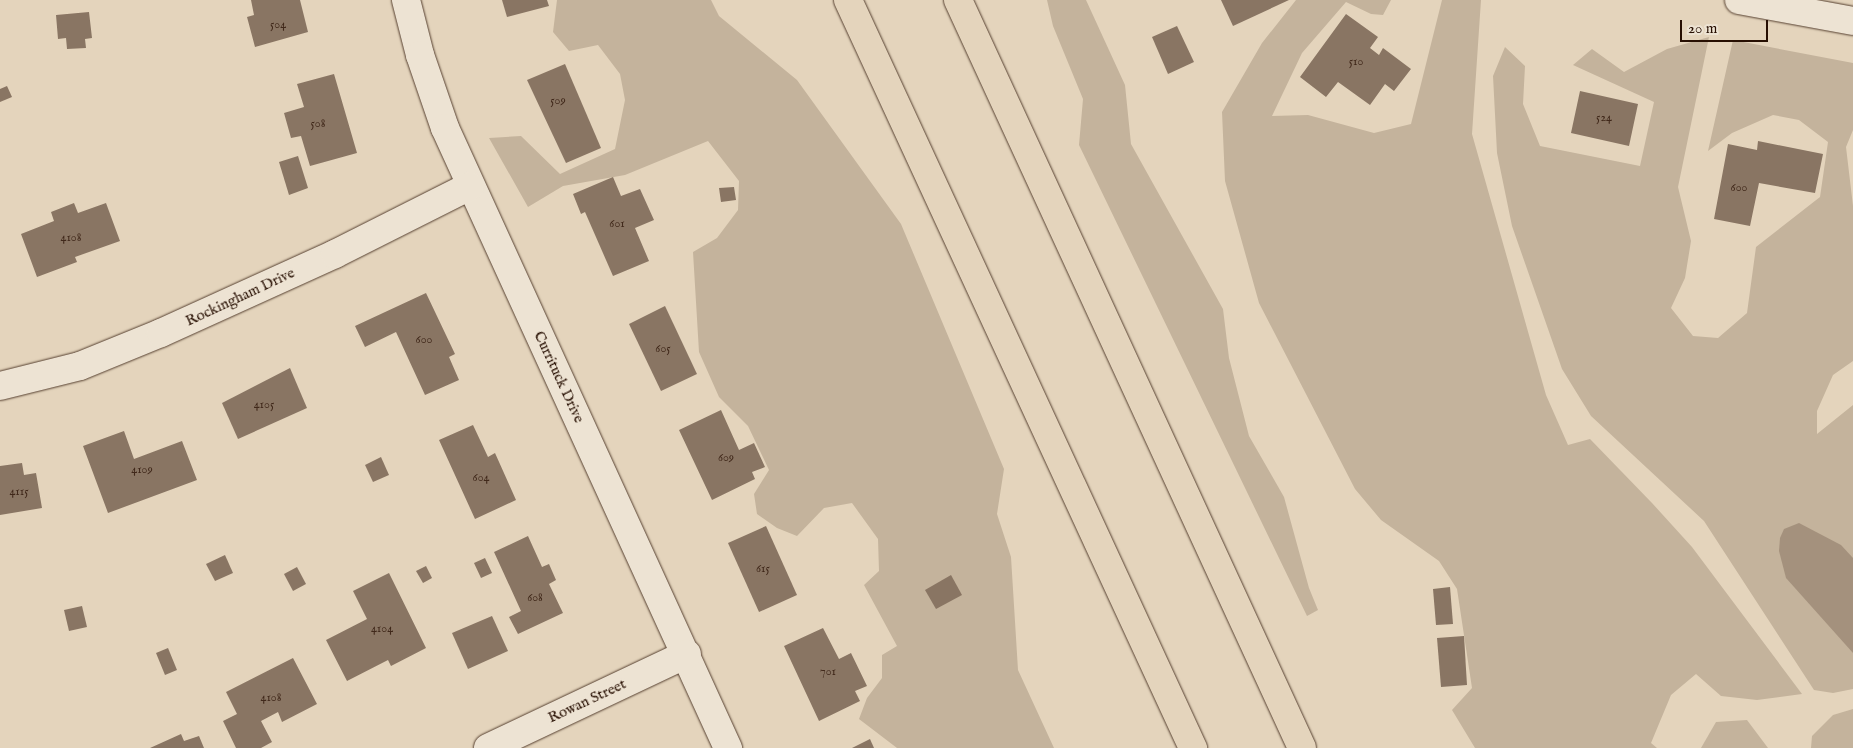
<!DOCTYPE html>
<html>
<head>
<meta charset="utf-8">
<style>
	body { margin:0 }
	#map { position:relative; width:1853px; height:748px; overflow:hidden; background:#e4d4bc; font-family:"IM FELL English",serif }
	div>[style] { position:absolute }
	.green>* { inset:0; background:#c4b39c }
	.water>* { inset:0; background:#a4917d }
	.building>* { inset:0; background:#897563 }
	.roads { filter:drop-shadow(0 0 1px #564030) drop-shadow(0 0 1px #564030) }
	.minor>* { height:28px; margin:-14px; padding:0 14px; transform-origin:14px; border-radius:14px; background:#ede3d3 }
	.highway>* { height:28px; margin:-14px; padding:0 14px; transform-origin:14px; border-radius:14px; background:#e4d4bc }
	span { translate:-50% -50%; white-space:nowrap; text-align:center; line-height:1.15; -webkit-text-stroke:4.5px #ede3d3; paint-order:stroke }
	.number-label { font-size:12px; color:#40281a }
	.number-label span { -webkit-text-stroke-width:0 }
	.street-label { font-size:15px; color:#270f02 }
	.scale { position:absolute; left:1680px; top:20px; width:88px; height:22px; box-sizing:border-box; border:2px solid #270f02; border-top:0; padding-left:6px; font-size:15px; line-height:18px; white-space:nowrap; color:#270f02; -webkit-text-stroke:4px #ede3d3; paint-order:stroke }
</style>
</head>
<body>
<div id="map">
	<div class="green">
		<div style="clip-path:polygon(557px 0,711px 0,719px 16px,797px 80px,901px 224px,1004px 469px,997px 514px,1011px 557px,1018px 670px,1054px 748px,897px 748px,859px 719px,867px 698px,882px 678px,882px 655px,897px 646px,864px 585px,879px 571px,878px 539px,852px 503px,824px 508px,797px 536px,777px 528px,757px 514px,754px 494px,769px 470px,748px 426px,719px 397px,699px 352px,693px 252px,717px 238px,738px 210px,739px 181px,708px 141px,625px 175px,563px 186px,528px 207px,489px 138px,521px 136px,560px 174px,615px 149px,625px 100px,620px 74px,598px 45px,569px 51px,553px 32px)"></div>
		<div style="clip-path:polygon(1047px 0,1086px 0,1125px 85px,1131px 144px,1223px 309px,1229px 358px,1249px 436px,1284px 497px,1309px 588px,1318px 610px,1307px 616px,1079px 145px,1083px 99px,1053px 26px)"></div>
		<div style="clip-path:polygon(1296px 0,1391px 0,1383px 15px,1371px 14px,1346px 2px,1302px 53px,1272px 116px,1308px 115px,1374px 133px,1411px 124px,1442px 0,1481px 0,1472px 134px,1546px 395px,1568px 445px,1590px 439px,1652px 503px,1692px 547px,1802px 694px,1757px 700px,1721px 696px,1696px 674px,1671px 695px,1651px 743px,1657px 748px,1475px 748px,1452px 710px,1472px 688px,1457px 589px,1439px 561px,1381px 520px,1355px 489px,1259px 303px,1225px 181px,1222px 112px,1262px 43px)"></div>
		<div style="clip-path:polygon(1709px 37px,1678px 187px,1691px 241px,1685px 278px,1671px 308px,1693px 336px,1718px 338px,1747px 313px,1756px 247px,1820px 197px,1828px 142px,1799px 120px,1773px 115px,1732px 133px,1708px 151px,1733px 40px,1853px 63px,1853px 130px,1846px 147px,1853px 206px,1853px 361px,1833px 375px,1817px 411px,1817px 434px,1853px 405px,1853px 689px,1833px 693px,1814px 690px,1704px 521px,1591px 416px,1562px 369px,1512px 226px,1497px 153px,1493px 76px,1505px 47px,1525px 66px,1523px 104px,1540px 146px,1640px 166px,1654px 102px,1573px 65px,1592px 49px,1624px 72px,1667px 49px)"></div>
		<div style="clip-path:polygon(1853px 709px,1853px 748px,1811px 748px,1812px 736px,1833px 715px)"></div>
		<div style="clip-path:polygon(1747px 720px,1768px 748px,1701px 748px,1716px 722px)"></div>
	</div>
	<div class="water">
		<div style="clip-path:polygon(1799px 523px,1841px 545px,1853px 558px,1853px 653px,1786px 578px,1779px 551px,1780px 538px,1784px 529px)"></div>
	</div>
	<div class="building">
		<div style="clip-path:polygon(251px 0,300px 0,308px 32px,255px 47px,247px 17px,254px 15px)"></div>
		<div style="clip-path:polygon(502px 0,547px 0,549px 6px,507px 17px)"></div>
		<div style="clip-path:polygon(1221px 0,1289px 0,1233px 26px)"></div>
		<div style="clip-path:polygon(89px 12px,92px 38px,85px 39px,86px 48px,67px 49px,66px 38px,58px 39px,56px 15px)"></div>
		<div style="clip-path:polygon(1346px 14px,1378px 37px,1370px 48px,1379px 55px,1383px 48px,1411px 69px,1394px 91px,1385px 84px,1370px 105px,1338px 82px,1326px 97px,1300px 77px)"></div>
		<div style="clip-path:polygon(1177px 26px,1194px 62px,1168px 74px,1152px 37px)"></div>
		<div style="clip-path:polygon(565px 64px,601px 148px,566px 163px,527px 80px)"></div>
		<div style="clip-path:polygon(334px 74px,357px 153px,310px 166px,301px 136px,291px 138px,284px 113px,304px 107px,297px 84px)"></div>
		<div style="clip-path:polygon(7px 86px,12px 97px,0 102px,0 89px)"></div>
		<div style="clip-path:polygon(1580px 91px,1638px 104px,1629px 146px,1571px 133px)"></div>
		<div style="clip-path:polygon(1758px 141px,1823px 154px,1815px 193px,1759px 183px,1750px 226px,1714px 219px,1728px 144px,1757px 150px)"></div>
		<div style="clip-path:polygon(298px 156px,308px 188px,289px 195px,279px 162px)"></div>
		<div style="clip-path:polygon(613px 177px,621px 196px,640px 189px,654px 220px,635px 228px,649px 261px,613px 276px,585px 212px,581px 214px,573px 194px)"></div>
		<div style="clip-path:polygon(734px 187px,736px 200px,721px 202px,719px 188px)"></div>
		<div style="clip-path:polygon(74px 203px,78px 213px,106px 203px,120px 241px,75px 257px,77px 262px,37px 277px,21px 234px,54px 221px,51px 212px)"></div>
		<div style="clip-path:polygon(426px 293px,455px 354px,449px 357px,459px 380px,425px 395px,396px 332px,365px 347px,355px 326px)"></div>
		<div style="clip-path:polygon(665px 306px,697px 374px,661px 391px,629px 324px)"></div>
		<div style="clip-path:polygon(290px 368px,307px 408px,238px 439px,222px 403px)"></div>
		<div style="clip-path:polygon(721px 410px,739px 450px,754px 443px,765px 467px,752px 472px,755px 479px,712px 500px,679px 430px)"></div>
		<div style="clip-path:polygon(473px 425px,488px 457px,495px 453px,516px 500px,475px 519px,439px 440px)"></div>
		<div style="clip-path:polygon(124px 431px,134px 459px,182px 441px,197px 480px,108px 513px,83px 446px)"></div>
		<div style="clip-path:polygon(381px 457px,389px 475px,373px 482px,365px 465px)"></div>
		<div style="clip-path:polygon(22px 463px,24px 475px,36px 473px,42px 508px,0 515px,0 466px)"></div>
		<div style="clip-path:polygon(766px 526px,797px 595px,759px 612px,728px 543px)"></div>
		<div style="clip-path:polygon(528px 536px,542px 567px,549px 564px,556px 580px,549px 584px,563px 613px,518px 634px,509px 617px,521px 611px,494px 552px)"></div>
		<div style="clip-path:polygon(225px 555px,233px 573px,215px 581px,206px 564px)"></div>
		<div style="clip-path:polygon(485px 558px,492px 573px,481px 578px,474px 563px)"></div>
		<div style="clip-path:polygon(426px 566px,432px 578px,423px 583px,416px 571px)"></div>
		<div style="clip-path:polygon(297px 567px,306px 584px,293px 591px,284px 574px)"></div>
		<div style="clip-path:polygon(389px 573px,426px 648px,391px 666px,388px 660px,347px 681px,326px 640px,367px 619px,353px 591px)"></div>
		<div style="clip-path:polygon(951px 575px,962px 595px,936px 609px,925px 590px)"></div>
		<div style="clip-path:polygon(1450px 587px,1453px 624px,1436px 625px,1433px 589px)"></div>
		<div style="clip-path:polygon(82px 606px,87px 627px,69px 631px,64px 610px)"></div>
		<div style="clip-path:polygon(492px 616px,508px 651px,468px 669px,452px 633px)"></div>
		<div style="clip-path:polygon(823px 628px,839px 659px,851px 653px,867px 686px,855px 691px,860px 701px,819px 721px,784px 646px)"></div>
		<div style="clip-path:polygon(1464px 636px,1467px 685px,1441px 687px,1437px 638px)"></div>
		<div style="clip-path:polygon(168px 648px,177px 670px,165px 675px,156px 653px)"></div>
		<div style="clip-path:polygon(293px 658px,317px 704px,282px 722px,278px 712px,261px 721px,272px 742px,261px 748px,236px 748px,223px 721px,237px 714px,226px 692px)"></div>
		<div style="clip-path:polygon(181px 734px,184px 741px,199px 736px,204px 748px,150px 748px)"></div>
		<div style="clip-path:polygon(870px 739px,874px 748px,852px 748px)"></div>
	</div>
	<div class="roads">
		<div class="minor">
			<div style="left:406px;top:0;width:57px;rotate:75.7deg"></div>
			<div style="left:420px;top:55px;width:77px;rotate:71.1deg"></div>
			<div style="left:445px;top:128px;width:682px;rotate:65.47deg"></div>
			<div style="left:1739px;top:0;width:116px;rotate:10.4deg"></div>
			<div style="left:0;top:386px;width:82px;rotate:-14deg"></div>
			<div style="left:80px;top:366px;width:87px;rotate:-22.2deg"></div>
			<div style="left:161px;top:333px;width:191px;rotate:-24.4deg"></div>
			<div style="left:335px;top:254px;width:151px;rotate:-26.7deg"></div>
			<div style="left:488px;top:748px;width:220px;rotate:-25.3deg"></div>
		</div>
		<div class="highway">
			<div style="left:848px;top:0;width:824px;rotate:65.24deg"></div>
			<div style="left:958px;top:0;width:823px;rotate:65.3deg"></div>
		</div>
	</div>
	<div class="number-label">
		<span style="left:278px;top:25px">504</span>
		<span style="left:1356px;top:62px">510</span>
		<span style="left:558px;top:101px">509</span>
		<span style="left:1604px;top:118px">524</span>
		<span style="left:318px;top:124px">508</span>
		<span style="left:1739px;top:188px">600</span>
		<span style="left:617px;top:224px">601</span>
		<span style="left:71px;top:238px">4108</span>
		<span style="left:424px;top:340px">600</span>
		<span style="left:663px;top:349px">605</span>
		<span style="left:264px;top:405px">4105</span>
		<span style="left:726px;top:458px">609</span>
		<span style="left:142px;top:470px">4109</span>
		<span style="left:481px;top:478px">604</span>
		<span style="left:19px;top:492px">4115</span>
		<span style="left:763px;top:569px">615</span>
		<span style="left:535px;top:598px">608</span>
		<span style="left:382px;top:629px">4104</span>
		<span style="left:828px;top:672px">701</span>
		<span style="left:271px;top:698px">4108</span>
	</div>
	<div class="street-label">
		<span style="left:240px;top:297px;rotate:-25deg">Rockingham Drive</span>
		<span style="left:559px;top:377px;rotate:65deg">Currituck Drive</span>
		<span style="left:587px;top:701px;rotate:-25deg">Rowan Street</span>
	</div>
	<div class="scale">20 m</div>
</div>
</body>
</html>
